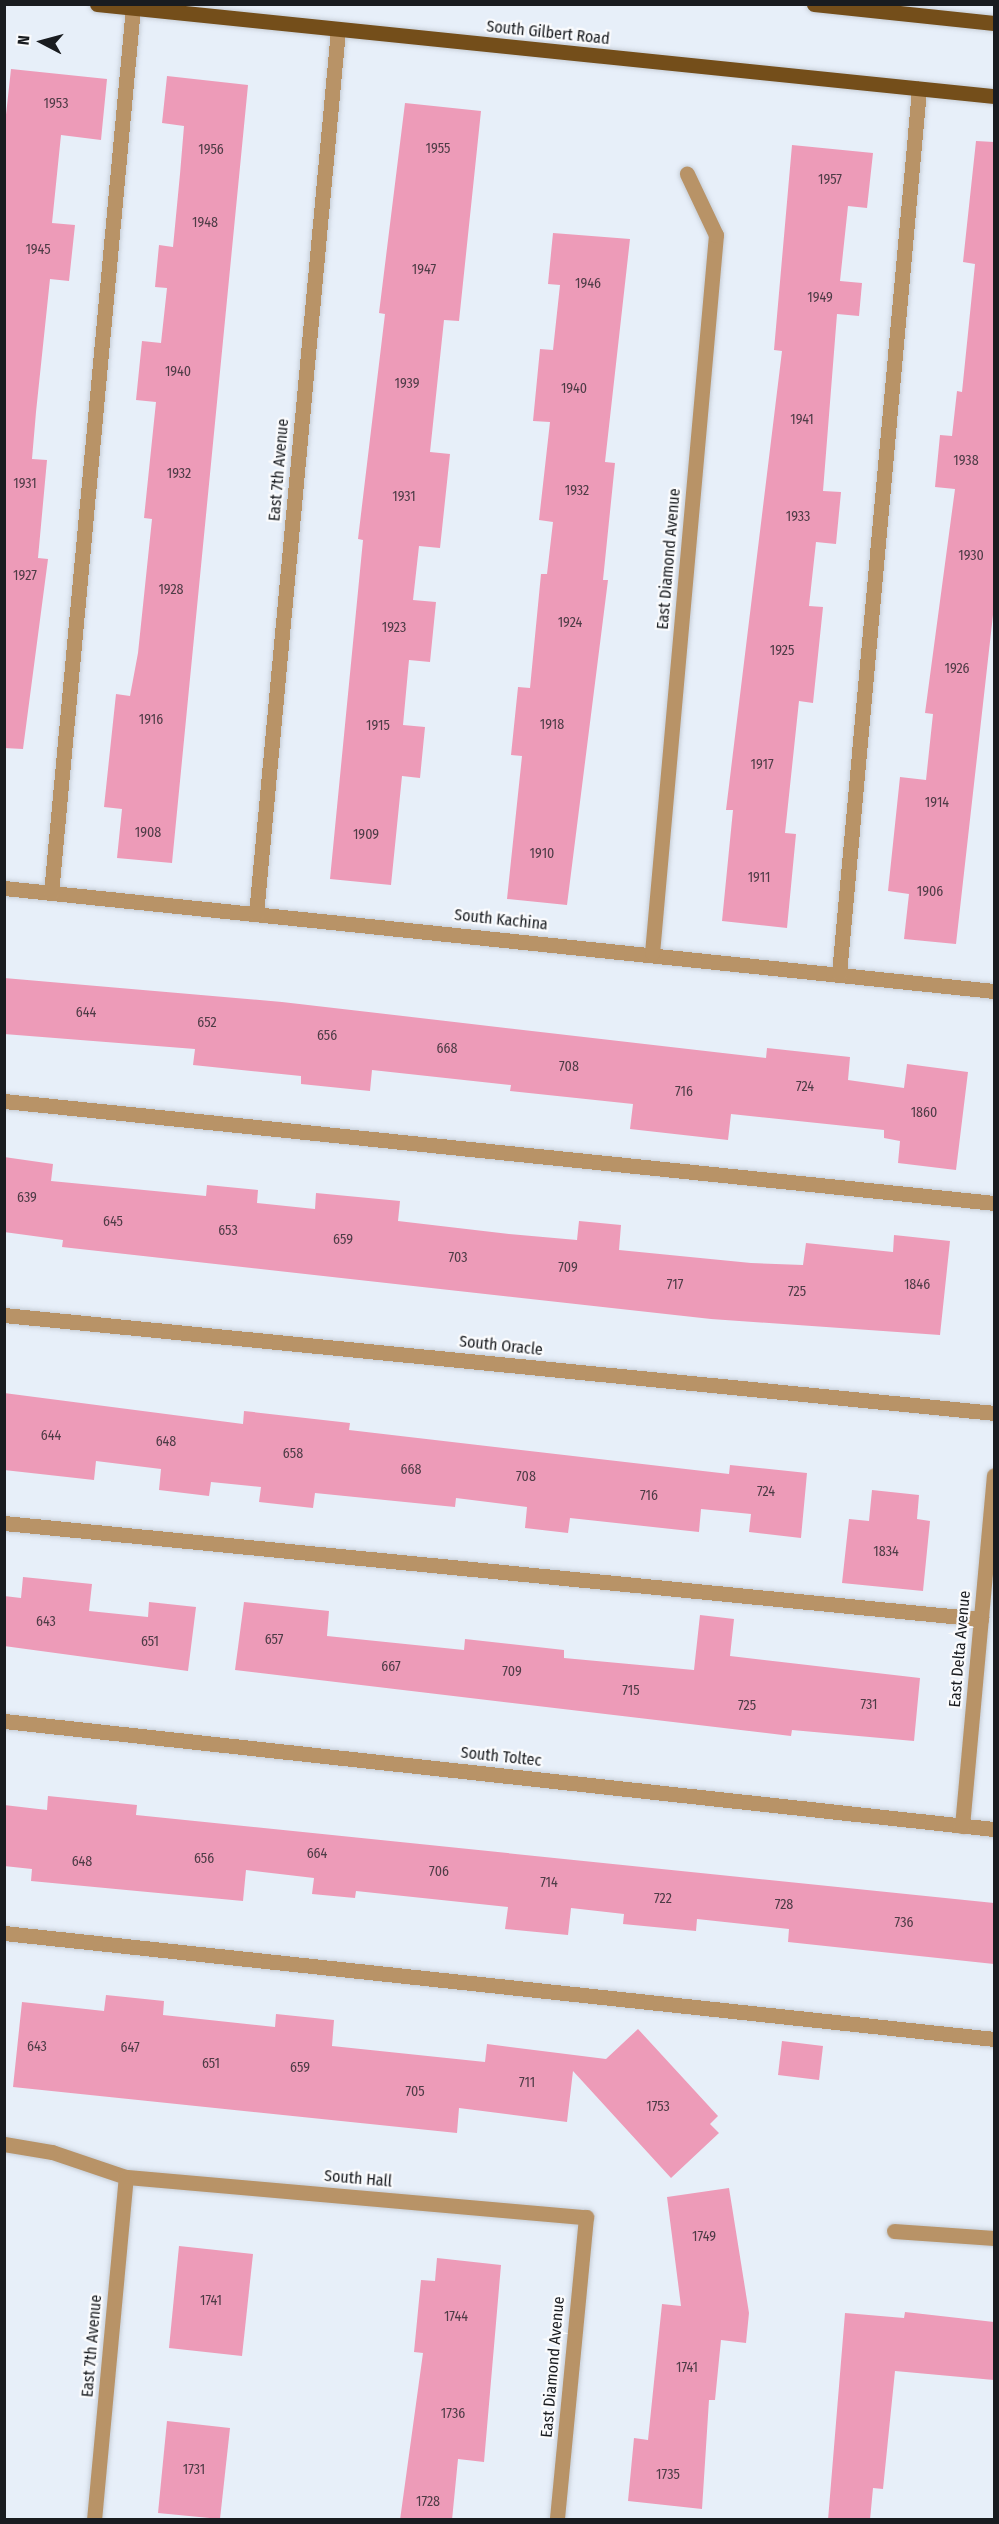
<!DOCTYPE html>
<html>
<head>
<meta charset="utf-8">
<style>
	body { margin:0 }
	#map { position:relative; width:999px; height:2524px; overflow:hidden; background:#e7eff9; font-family:"Fira Sans Condensed",sans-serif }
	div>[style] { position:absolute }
	.building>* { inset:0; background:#ed9bb8 }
	.roads { filter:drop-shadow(0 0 2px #c6cdd6) drop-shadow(0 0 2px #c6cdd6) }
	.minor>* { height:15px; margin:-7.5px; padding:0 7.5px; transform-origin:7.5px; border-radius:7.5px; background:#b89367 }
	.major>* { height:15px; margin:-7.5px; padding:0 7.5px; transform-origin:7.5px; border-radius:7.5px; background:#744e1a }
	span { translate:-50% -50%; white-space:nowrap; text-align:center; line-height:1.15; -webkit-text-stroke:4.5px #fafbfd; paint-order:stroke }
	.number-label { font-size:14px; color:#4e3c46 }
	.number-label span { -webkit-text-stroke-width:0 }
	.street-label { font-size:16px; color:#191c20 }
	.frame { position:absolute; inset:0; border:6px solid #191c20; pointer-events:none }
	.north { position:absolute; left:12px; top:12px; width:60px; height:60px; -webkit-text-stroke:4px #fafbfd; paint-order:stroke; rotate:276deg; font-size:16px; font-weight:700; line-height:24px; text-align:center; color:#191c20 }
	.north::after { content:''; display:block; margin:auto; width:21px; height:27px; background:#191c20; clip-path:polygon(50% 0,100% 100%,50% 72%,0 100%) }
</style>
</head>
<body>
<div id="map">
	<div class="building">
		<div style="clip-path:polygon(11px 69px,107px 79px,101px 140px,61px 135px,52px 223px,75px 225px,69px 281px,50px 279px,36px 412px,32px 459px,47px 460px,38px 558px,48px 559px,23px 749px,4px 748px,4px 133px)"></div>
		<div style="clip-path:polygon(167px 76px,248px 85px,172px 863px,117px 858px,122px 809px,104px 807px,116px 694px,130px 696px,138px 653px,152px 519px,144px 518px,156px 402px,136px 400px,142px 341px,161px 343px,167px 288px,155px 287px,159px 245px,173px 247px,180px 174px,184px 126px,162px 123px)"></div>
		<div style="clip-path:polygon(405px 103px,481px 111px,459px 321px,444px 320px,430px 452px,450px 454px,440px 548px,419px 546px,413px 600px,436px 602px,430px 662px,409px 660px,403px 725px,425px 727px,420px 778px,402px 776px,391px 885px,330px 879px,363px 540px,358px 539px,385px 314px,379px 313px)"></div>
		<div style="clip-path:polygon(976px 141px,994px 142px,994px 606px,956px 944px,904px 939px,909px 894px,888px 891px,900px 777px,926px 780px,933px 714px,925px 713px,955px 489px,935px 487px,940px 435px,952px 436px,957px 391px,962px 392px,975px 264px,963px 262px)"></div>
		<div style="clip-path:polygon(792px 145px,873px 153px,867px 208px,848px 206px,840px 281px,862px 283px,859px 316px,837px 314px,823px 491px,841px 492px,836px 544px,816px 542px,809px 606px,823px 607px,813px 703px,799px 701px,785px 833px,796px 834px,787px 928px,722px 921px,733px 810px,726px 810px,782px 351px,774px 350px)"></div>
		<div style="clip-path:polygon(553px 233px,630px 239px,605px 462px,615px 463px,603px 580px,608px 580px,567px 905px,507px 899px,522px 756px,511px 755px,518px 687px,530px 688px,541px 574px,547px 574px,553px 522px,539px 520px,550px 422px,533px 421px,540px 349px,553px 350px,560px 285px,548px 284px)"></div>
		<div style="clip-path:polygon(4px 978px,282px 1002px,766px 1058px,767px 1048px,850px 1057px,848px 1080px,904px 1088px,907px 1064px,968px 1072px,956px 1170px,898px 1163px,900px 1141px,884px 1138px,884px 1130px,731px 1114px,728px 1140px,630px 1129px,633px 1104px,510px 1091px,511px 1085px,372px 1070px,370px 1091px,301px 1084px,301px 1076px,193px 1065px,195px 1049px,4px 1034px)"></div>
		<div style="clip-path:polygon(4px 1157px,53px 1164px,51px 1181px,206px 1196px,207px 1185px,258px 1190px,257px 1203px,315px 1209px,316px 1193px,400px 1201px,398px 1221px,509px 1234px,577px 1240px,579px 1221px,621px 1225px,619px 1250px,751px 1263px,803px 1265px,806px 1243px,893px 1252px,894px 1235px,950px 1241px,940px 1335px,711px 1319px,62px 1247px,63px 1240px,4px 1232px)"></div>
		<div style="clip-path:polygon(4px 1393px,243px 1424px,244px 1411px,350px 1423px,349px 1430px,729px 1474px,730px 1465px,807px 1473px,801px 1538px,749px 1532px,751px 1514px,701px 1509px,699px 1532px,570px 1518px,568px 1533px,525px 1528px,527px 1507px,456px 1498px,455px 1507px,315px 1493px,313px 1508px,259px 1502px,261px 1487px,211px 1482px,209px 1496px,159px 1490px,161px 1469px,96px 1461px,94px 1480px,4px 1470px)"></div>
		<div style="clip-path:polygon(872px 1490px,919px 1495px,917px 1519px,930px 1521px,923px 1591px,842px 1583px,849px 1519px,869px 1521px)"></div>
		<div style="clip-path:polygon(23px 1577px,92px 1584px,89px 1611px,148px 1617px,149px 1602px,196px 1607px,188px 1671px,4px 1646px,4px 1596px,21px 1598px)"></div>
		<div style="clip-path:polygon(244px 1602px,329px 1611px,327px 1636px,464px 1650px,465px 1639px,564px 1650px,564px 1658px,694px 1670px,700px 1615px,734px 1619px,730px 1656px,920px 1678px,914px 1741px,792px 1730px,791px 1736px,235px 1670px)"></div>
		<div style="clip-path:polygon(48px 1796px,137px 1805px,136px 1815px,994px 1903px,994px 1964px,788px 1942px,789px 1929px,697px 1919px,696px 1931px,623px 1924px,624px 1914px,571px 1908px,568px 1935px,505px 1929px,508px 1907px,356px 1891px,355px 1898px,312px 1894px,314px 1878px,246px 1870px,243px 1901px,31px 1881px,32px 1869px,4px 1866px,4px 1805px,47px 1810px)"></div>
		<div style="clip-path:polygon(106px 1995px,164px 2001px,163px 2015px,275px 2027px,276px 2014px,334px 2020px,332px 2046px,485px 2062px,487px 2044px,606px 2059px,638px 2029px,718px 2116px,710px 2124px,719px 2133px,671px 2178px,573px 2071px,567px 2122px,459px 2108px,457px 2133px,13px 2087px,22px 2002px,104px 2011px)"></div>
		<div style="clip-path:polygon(782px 2041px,823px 2046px,819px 2080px,778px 2075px)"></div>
		<div style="clip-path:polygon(729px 2188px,749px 2313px,746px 2343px,721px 2340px,715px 2400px,709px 2400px,702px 2509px,628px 2501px,634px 2438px,648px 2440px,662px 2304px,681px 2306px,667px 2197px)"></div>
		<div style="clip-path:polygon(179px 2246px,253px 2254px,242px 2356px,169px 2348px)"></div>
		<div style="clip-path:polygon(437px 2258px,501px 2265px,484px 2462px,458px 2459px,452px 2520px,400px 2520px,423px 2353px,414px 2352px,421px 2280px,435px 2281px)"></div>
		<div style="clip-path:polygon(905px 2312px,994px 2322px,994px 2380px,895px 2371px,883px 2489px,873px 2488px,870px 2520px,828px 2520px,845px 2313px,904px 2318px)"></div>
		<div style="clip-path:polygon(167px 2421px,230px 2428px,220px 2519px,158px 2513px)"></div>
	</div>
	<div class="roads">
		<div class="minor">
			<div style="left:4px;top:888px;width:995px;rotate:5.94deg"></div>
			<div style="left:51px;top:893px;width:889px;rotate:-84.71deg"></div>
			<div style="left:256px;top:914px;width:888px;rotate:-84.7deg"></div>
			<div style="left:652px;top:953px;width:721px;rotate:-84.91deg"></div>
			<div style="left:716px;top:235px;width:68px;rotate:-115.4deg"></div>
			<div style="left:839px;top:974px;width:889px;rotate:-84.83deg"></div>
			<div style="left:4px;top:1101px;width:995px;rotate:5.88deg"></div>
			<div style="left:4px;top:1315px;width:995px;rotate:5.65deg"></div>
			<div style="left:4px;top:1523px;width:982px;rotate:5.61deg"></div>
			<div style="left:4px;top:1721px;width:996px;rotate:6.23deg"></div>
			<div style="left:962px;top:1826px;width:352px;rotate:-84.8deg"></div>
			<div style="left:4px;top:1933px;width:996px;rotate:6.11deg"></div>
			<div style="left:4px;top:2144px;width:49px;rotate:9.5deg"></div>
			<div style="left:52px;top:2152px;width:78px;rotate:18.7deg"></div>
			<div style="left:126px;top:2177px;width:462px;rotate:5deg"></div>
			<div style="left:586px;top:2217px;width:304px;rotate:95.5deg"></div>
			<div style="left:894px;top:2231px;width:100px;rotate:4deg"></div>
			<div style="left:94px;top:2520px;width:344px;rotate:-84.7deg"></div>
		</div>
		<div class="major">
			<div style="left:97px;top:4px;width:902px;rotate:5.86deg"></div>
			<div style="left:814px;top:4px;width:181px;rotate:6deg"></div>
		</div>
	</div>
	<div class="number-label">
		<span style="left:56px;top:104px">1953</span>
		<span style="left:438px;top:149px">1955</span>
		<span style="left:211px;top:150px">1956</span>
		<span style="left:830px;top:180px">1957</span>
		<span style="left:205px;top:223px">1948</span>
		<span style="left:38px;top:250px">1945</span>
		<span style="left:424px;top:270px">1947</span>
		<span style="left:588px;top:284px">1946</span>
		<span style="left:820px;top:298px">1949</span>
		<span style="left:178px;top:372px">1940</span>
		<span style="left:407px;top:384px">1939</span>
		<span style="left:574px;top:389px">1940</span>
		<span style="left:802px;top:420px">1941</span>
		<span style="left:966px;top:461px">1938</span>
		<span style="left:179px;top:474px">1932</span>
		<span style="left:25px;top:484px">1931</span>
		<span style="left:577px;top:491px">1932</span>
		<span style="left:404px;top:497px">1931</span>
		<span style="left:798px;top:517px">1933</span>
		<span style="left:971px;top:556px">1930</span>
		<span style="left:25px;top:576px">1927</span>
		<span style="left:171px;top:590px">1928</span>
		<span style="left:570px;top:623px">1924</span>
		<span style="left:394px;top:628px">1923</span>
		<span style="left:782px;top:651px">1925</span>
		<span style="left:957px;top:669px">1926</span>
		<span style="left:151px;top:720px">1916</span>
		<span style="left:552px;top:725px">1918</span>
		<span style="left:378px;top:726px">1915</span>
		<span style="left:762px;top:765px">1917</span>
		<span style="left:937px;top:803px">1914</span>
		<span style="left:148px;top:833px">1908</span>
		<span style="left:366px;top:835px">1909</span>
		<span style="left:542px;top:854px">1910</span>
		<span style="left:759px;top:878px">1911</span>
		<span style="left:930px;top:892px">1906</span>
		<span style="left:86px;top:1013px">644</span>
		<span style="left:207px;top:1023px">652</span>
		<span style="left:327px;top:1036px">656</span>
		<span style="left:447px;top:1049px">668</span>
		<span style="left:569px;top:1067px">708</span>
		<span style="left:805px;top:1087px">724</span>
		<span style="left:684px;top:1092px">716</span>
		<span style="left:924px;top:1113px">1860</span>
		<span style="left:27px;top:1198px">639</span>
		<span style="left:113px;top:1222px">645</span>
		<span style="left:228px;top:1231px">653</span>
		<span style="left:343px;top:1240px">659</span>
		<span style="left:458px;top:1258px">703</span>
		<span style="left:568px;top:1268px">709</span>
		<span style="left:675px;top:1285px">717</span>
		<span style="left:917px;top:1285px">1846</span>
		<span style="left:797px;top:1292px">725</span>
		<span style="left:51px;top:1436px">644</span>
		<span style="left:166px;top:1442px">648</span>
		<span style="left:293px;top:1454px">658</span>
		<span style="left:411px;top:1470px">668</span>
		<span style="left:526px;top:1477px">708</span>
		<span style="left:766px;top:1492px">724</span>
		<span style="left:649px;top:1496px">716</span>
		<span style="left:886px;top:1552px">1834</span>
		<span style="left:46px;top:1622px">643</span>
		<span style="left:274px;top:1640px">657</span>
		<span style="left:150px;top:1642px">651</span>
		<span style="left:391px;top:1667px">667</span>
		<span style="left:512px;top:1672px">709</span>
		<span style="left:631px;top:1691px">715</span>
		<span style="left:869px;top:1705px">731</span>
		<span style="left:747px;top:1706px">725</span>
		<span style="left:317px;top:1854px">664</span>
		<span style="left:204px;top:1859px">656</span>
		<span style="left:82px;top:1862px">648</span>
		<span style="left:439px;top:1872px">706</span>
		<span style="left:549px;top:1883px">714</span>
		<span style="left:663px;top:1899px">722</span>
		<span style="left:784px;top:1905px">728</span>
		<span style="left:904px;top:1923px">736</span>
		<span style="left:37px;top:2047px">643</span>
		<span style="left:130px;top:2048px">647</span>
		<span style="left:211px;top:2064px">651</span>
		<span style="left:300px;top:2068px">659</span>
		<span style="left:527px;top:2083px">711</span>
		<span style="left:415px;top:2092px">705</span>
		<span style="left:658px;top:2107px">1753</span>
		<span style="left:704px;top:2237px">1749</span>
		<span style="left:211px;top:2301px">1741</span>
		<span style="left:456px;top:2317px">1744</span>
		<span style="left:687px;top:2368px">1741</span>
		<span style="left:453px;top:2414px">1736</span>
		<span style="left:194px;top:2470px">1731</span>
		<span style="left:668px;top:2475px">1735</span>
		<span style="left:428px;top:2502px">1728</span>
	</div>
	<div class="street-label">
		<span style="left:548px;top:33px;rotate:6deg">South Gilbert Road</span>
		<span style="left:279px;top:470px;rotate:-85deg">East 7th Avenue</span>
		<span style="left:669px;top:559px;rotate:-85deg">East Diamond Avenue</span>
		<span style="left:501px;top:920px;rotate:6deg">South Kachina</span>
		<span style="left:501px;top:1346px;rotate:6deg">South Oracle</span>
		<span style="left:960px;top:1649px;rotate:-85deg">East Delta Avenue</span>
		<span style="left:501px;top:1757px;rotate:6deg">South Toltec</span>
		<span style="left:358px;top:2179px;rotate:5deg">South Hall</span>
		<span style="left:92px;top:2346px;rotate:-85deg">East 7th Avenue</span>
		<span style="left:553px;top:2367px;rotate:-85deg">East Diamond Avenue</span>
	</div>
	<div class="frame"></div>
	<div class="north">N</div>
</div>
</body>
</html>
